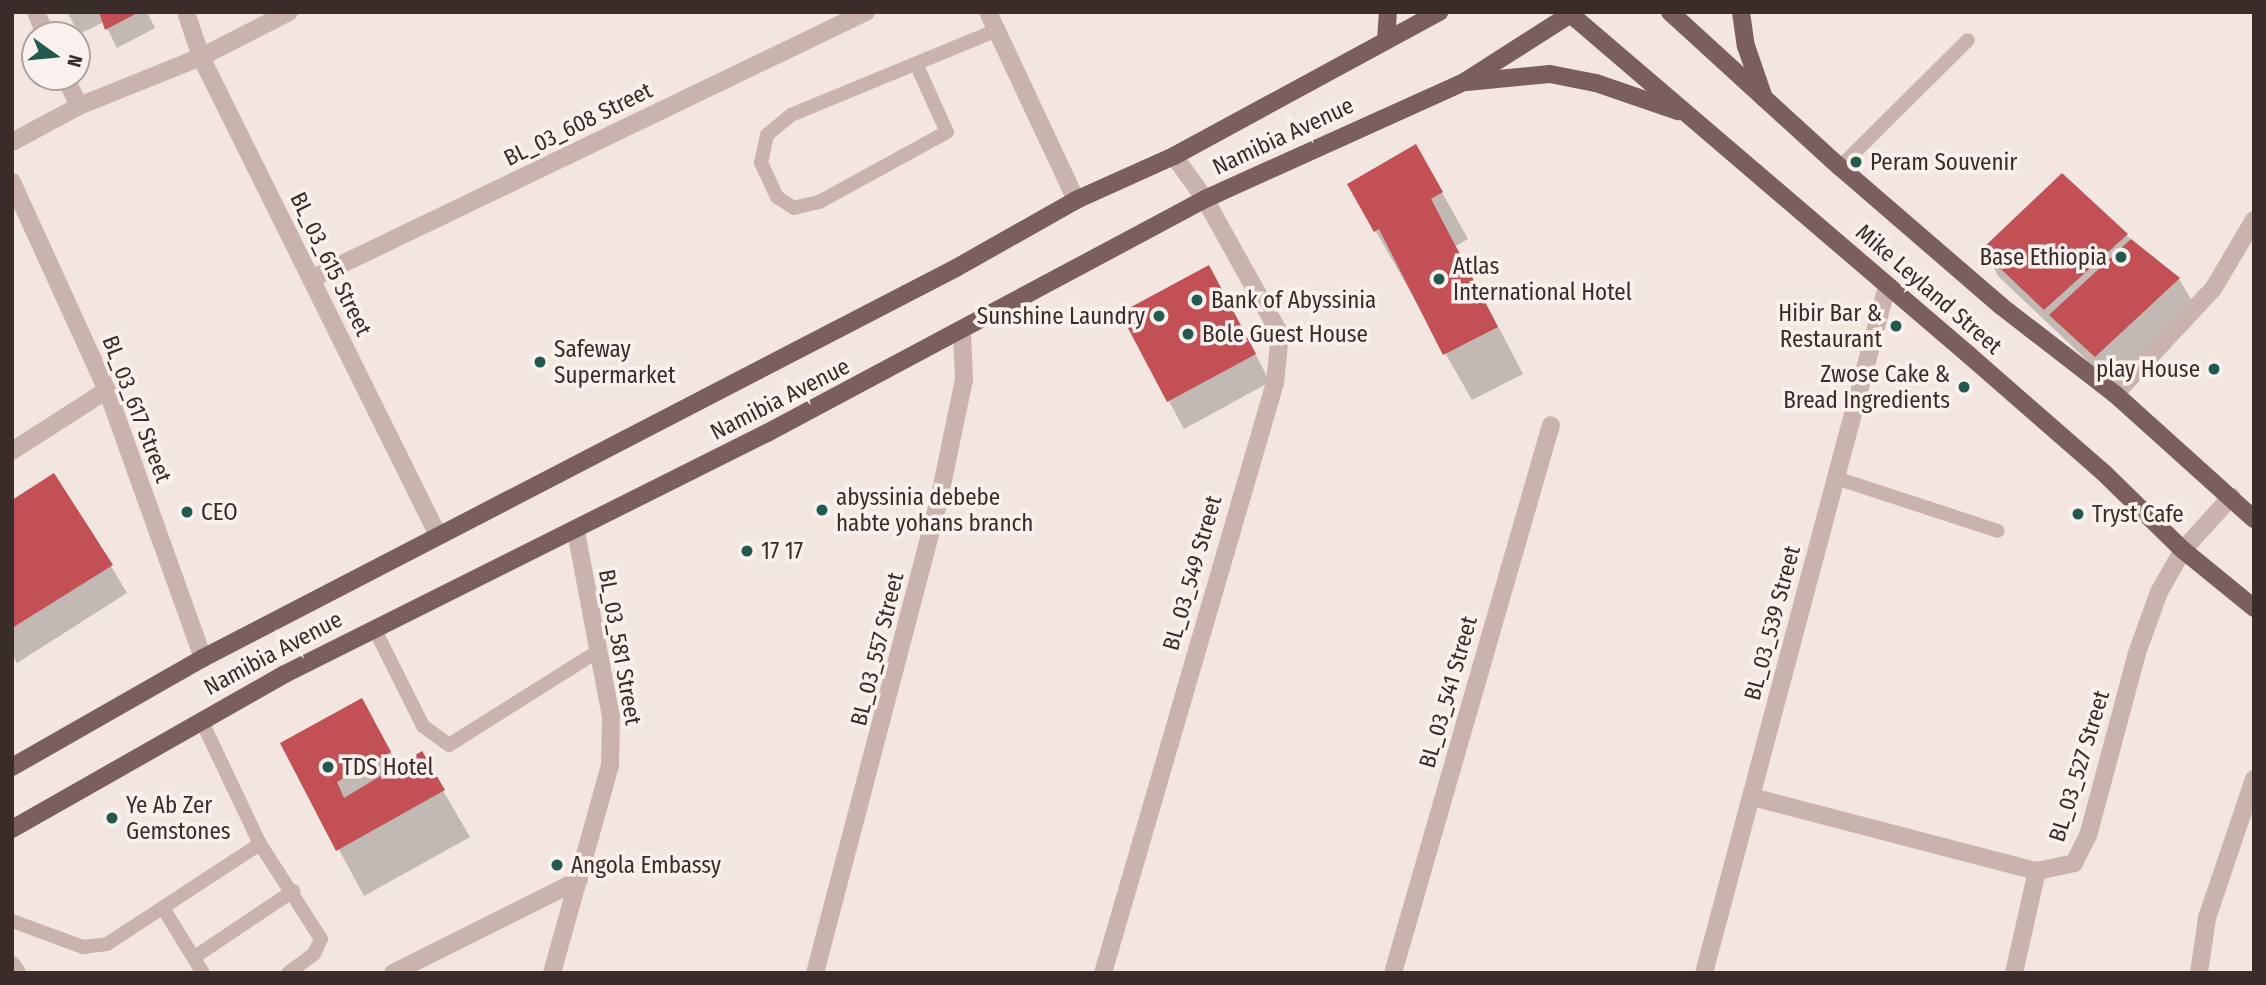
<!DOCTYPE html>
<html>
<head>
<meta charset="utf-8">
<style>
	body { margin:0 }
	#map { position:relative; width:2266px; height:985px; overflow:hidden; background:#f3e6e1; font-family:"Fira Sans Condensed",sans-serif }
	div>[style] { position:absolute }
	.shadow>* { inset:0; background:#0003 }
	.building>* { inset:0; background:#c25054 }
	.lane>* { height:14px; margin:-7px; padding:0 7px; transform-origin:7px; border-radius:7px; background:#cbb3ad }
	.street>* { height:18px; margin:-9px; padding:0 9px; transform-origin:9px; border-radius:9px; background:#cbb3ad }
	.primary>* { height:18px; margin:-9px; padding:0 9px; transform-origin:9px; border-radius:9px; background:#7b5f5d }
	.dots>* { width:19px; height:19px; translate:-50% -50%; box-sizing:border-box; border:4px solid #faf1ee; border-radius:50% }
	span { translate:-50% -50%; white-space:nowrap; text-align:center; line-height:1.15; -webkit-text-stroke:7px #faf1ee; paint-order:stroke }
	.street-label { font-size:23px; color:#3a2c2b }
	.poi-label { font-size:23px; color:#3a2c2b }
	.left { translate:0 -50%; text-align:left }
	.right { translate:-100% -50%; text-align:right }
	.frame { position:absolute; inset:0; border:14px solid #3a2c2b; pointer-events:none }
	.north { position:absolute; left:21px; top:21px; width:70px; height:70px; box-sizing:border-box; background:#faf1ee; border:2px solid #ada2a0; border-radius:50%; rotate:105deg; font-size:19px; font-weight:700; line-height:28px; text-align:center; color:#3a2c2b }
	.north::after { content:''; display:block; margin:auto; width:24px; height:32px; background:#225a4f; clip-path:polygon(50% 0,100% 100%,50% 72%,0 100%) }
</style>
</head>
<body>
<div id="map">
	<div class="shadow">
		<div style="clip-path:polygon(67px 12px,147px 12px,155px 28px,117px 48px,104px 22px,79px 34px)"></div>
		<div style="clip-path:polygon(1416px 146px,1468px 239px,1456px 246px,1523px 374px,1472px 400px,1349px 184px)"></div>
		<div style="clip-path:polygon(2126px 235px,2179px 279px,2195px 306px,2111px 383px,1999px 277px,1983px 250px)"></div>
		<div style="clip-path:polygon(1224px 295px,1270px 382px,1184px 429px,1122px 314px)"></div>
		<div style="clip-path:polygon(12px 502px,111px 566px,127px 593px,17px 663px,12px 654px)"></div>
		<div style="clip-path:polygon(282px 744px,388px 746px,399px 767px,421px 753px,470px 837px,364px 896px)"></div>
	</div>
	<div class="building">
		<div style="clip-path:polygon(99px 12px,139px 12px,105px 30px)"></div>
		<div style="clip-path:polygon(1416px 144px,1443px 192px,1431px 199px,1498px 327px,1443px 355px,1379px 229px,1374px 232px,1347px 184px)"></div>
		<div style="clip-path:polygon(2062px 173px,2128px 234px,2044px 310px,1981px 250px)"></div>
		<div style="clip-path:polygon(2131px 239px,2180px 278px,2095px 357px,2049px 315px)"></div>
		<div style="clip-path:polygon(1209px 265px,1256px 354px,1167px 402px,1120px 313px)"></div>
		<div style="clip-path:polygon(54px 473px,113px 565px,12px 628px,12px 500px)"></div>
		<div style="clip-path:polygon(362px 698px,391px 752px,337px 782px,344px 798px,422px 751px,445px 790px,336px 851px,280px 743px)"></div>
	</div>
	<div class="lane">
		<div style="left:917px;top:66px;width:72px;rotate:65.6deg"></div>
		<div style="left:947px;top:132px;width:146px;rotate:151.3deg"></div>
		<div style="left:819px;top:202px;width:26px;rotate:167deg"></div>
		<div style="left:794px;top:208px;width:20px;rotate:-147deg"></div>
		<div style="left:777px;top:197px;width:38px;rotate:-115deg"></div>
		<div style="left:761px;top:163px;width:29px;rotate:-78deg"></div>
		<div style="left:767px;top:135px;width:31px;rotate:-40deg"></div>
		<div style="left:791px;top:115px;width:223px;rotate:-22.4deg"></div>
		<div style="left:1840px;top:167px;width:180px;rotate:-44.8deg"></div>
		<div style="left:1836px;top:478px;width:170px;rotate:18.1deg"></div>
		<div style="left:374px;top:628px;width:110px;rotate:63.4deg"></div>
		<div style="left:423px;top:726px;width:32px;rotate:36deg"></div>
		<div style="left:449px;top:745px;width:178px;rotate:-32.2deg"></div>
		<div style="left:260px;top:844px;width:113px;rotate:57.3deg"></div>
		<div style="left:321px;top:939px;width:17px;rotate:115deg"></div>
		<div style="left:314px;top:954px;width:32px;rotate:144deg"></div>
		<div style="left:163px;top:908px;width:76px;rotate:58.4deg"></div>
		<div style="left:12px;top:921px;width:76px;rotate:20.1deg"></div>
		<div style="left:83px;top:947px;width:24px;rotate:-7deg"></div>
		<div style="left:107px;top:944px;width:183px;rotate:-33.2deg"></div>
		<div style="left:260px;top:844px;width:137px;rotate:-115.4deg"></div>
		<div style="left:196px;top:956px;width:117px;rotate:-33.8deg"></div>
	</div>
	<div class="street">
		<div style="left:36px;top:12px;width:25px;rotate:67deg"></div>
		<div style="left:186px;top:12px;width:47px;rotate:71.6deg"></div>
		<div style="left:201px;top:57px;width:534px;rotate:63.63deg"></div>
		<div style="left:988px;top:12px;width:208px;rotate:64.9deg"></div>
		<div style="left:65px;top:77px;width:32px;rotate:64deg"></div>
		<div style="left:12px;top:142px;width:76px;rotate:-28.2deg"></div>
		<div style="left:79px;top:106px;width:131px;rotate:-21.9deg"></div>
		<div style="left:201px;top:57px;width:99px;rotate:-27.1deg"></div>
		<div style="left:12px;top:182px;width:229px;rotate:65.5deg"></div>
		<div style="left:107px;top:390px;width:285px;rotate:70.3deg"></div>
		<div style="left:311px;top:279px;width:616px;rotate:-25.69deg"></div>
		<div style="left:2115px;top:394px;width:144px;rotate:-47deg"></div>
		<div style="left:2213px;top:289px;width:80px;rotate:-59.3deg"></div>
		<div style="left:12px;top:451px;width:113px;rotate:-32.7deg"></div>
		<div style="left:1752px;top:797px;width:294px;rotate:14.6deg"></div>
		<div style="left:2037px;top:871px;width:38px;rotate:-12deg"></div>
		<div style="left:2074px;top:863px;width:30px;rotate:-63deg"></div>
		<div style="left:2088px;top:836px;width:189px;rotate:-75deg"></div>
		<div style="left:2137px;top:653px;width:65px;rotate:-70.2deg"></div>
		<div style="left:2159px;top:592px;width:48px;rotate:-60.3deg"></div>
		<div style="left:2183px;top:550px;width:72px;rotate:-47.8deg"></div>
		<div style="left:12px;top:965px;width:9px;rotate:58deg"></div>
		<div style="left:393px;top:973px;width:208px;rotate:-26.6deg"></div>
		<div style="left:552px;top:973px;width:216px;rotate:-74.4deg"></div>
		<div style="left:610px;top:765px;width:48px;rotate:-88.8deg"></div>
		<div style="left:611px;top:717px;width:189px;rotate:-100.7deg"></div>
		<div style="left:815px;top:973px;width:484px;rotate:-75.3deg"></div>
		<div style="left:938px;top:505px;width:128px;rotate:-78.3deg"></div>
		<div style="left:964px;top:380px;width:47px;rotate:-92.4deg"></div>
		<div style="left:1103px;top:973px;width:615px;rotate:-73.75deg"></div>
		<div style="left:1275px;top:383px;width:49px;rotate:-84.2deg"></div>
		<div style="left:1280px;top:334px;width:154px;rotate:-119.1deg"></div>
		<div style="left:1205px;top:199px;width:53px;rotate:-125.8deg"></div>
		<div style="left:1393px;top:973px;width:570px;rotate:-73.92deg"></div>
		<div style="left:1704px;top:973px;width:711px;rotate:-75.08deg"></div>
		<div style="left:2014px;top:973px;width:105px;rotate:-77.3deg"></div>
		<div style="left:2199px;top:973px;width:56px;rotate:-81.7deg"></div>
		<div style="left:2207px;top:918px;width:147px;rotate:-71.3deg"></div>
	</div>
	<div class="primary">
		<div style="left:1568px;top:12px;width:529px;rotate:40.55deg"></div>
		<div style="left:1970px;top:356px;width:176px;rotate:41.1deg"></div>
		<div style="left:2103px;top:472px;width:112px;rotate:44.3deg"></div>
		<div style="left:2183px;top:550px;width:92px;rotate:39.2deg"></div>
		<div style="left:1670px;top:12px;width:230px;rotate:42.4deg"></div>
		<div style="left:1840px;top:167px;width:213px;rotate:40.8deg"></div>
		<div style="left:2001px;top:306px;width:144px;rotate:37.7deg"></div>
		<div style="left:2115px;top:394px;width:187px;rotate:42deg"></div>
		<div style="left:1741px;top:12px;width:34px;rotate:82deg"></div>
		<div style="left:1746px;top:46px;width:55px;rotate:70.9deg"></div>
		<div style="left:1386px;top:40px;width:28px;rotate:-86deg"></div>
		<div style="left:1467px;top:82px;width:83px;rotate:-5.5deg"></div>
		<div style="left:1550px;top:74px;width:47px;rotate:11.1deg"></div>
		<div style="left:1596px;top:83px;width:87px;rotate:18.9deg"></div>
		<div style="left:12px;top:767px;width:220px;rotate:-29.7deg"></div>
		<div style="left:203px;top:658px;width:848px;rotate:-27.38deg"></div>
		<div style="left:956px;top:268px;width:138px;rotate:-29.5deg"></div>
		<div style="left:1076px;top:200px;width:107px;rotate:-24.2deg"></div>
		<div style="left:1174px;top:156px;width:302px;rotate:-28.5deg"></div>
		<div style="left:12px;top:829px;width:314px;rotate:-29.6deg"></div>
		<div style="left:285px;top:674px;width:539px;rotate:-26.57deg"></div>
		<div style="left:767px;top:433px;width:497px;rotate:-28.1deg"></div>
		<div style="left:1205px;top:199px;width:284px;rotate:-24.3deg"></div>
		<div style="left:1464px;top:82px;width:130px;rotate:-32.5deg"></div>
	</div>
	<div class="dots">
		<div style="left:1856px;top:162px;background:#225a4f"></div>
		<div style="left:2121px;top:257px;background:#225a4f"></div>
		<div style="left:1439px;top:279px;background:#225a4f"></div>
		<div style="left:1197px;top:300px;background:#225a4f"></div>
		<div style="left:1159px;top:316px;background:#225a4f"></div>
		<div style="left:1896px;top:326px;background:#225a4f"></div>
		<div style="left:1188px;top:334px;background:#225a4f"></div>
		<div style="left:540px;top:362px;background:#225a4f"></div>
		<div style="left:2214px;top:369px;background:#225a4f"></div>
		<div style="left:1964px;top:387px;background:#225a4f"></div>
		<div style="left:822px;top:510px;background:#225a4f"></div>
		<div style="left:187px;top:512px;background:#225a4f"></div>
		<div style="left:2078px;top:514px;background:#225a4f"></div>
		<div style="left:747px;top:551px;background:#225a4f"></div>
		<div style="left:328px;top:767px;background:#225a4f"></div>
		<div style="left:112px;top:818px;background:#225a4f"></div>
		<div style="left:557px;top:865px;background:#225a4f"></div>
	</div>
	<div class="street-label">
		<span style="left:578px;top:124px;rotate:-26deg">BL_03_608 Street</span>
		<span style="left:1283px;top:136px;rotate:-25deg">Namibia Avenue</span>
		<span style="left:331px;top:264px;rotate:64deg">BL_03_615 Street</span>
		<span style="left:1929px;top:289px;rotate:41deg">Mike Leyland Street</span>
		<span style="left:780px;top:399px;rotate:-27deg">Namibia Avenue</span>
		<span style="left:137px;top:409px;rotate:69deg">BL_03_617 Street</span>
		<span style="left:1192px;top:573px;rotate:-74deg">BL_03_549 Street</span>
		<span style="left:1772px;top:623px;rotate:-75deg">BL_03_539 Street</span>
		<span style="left:620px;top:647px;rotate:80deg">BL_03_581 Street</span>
		<span style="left:877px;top:649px;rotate:-76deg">BL_03_557 Street</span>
		<span style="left:273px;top:653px;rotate:-28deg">Namibia Avenue</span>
		<span style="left:1448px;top:692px;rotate:-74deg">BL_03_541 Street</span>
		<span style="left:2079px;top:766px;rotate:-73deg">BL_03_527 Street</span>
	</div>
	<div class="poi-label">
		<span class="left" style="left:1870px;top:162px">Peram Souvenir</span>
		<span class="right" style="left:2107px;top:257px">Base Ethiopia</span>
		<span class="left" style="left:1453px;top:279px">Atlas<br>International Hotel</span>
		<span class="left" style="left:1211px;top:300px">Bank of Abyssinia</span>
		<span class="right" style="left:1882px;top:326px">Hibir Bar &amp;<br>Restaurant</span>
		<span class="right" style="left:1145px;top:316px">Sunshine Laundry</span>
		<span class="left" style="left:1202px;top:334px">Bole Guest House</span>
		<span class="left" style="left:554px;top:362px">Safeway<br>Supermarket</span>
		<span class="right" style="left:2200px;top:369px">play House</span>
		<span class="right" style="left:1950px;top:387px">Zwose Cake &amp;<br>Bread Ingredients</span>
		<span class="left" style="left:836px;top:510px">abyssinia debebe<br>habte yohans branch</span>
		<span class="left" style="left:201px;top:512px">CEO</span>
		<span class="left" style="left:2092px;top:514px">Tryst Cafe</span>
		<span class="left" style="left:761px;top:551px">17 17</span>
		<span class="left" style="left:342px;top:767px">TDS Hotel</span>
		<span class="left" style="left:126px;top:818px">Ye Ab Zer<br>Gemstones</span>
		<span class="left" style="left:571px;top:865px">Angola Embassy</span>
	</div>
	<div class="frame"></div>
	<div class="north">N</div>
</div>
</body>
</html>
